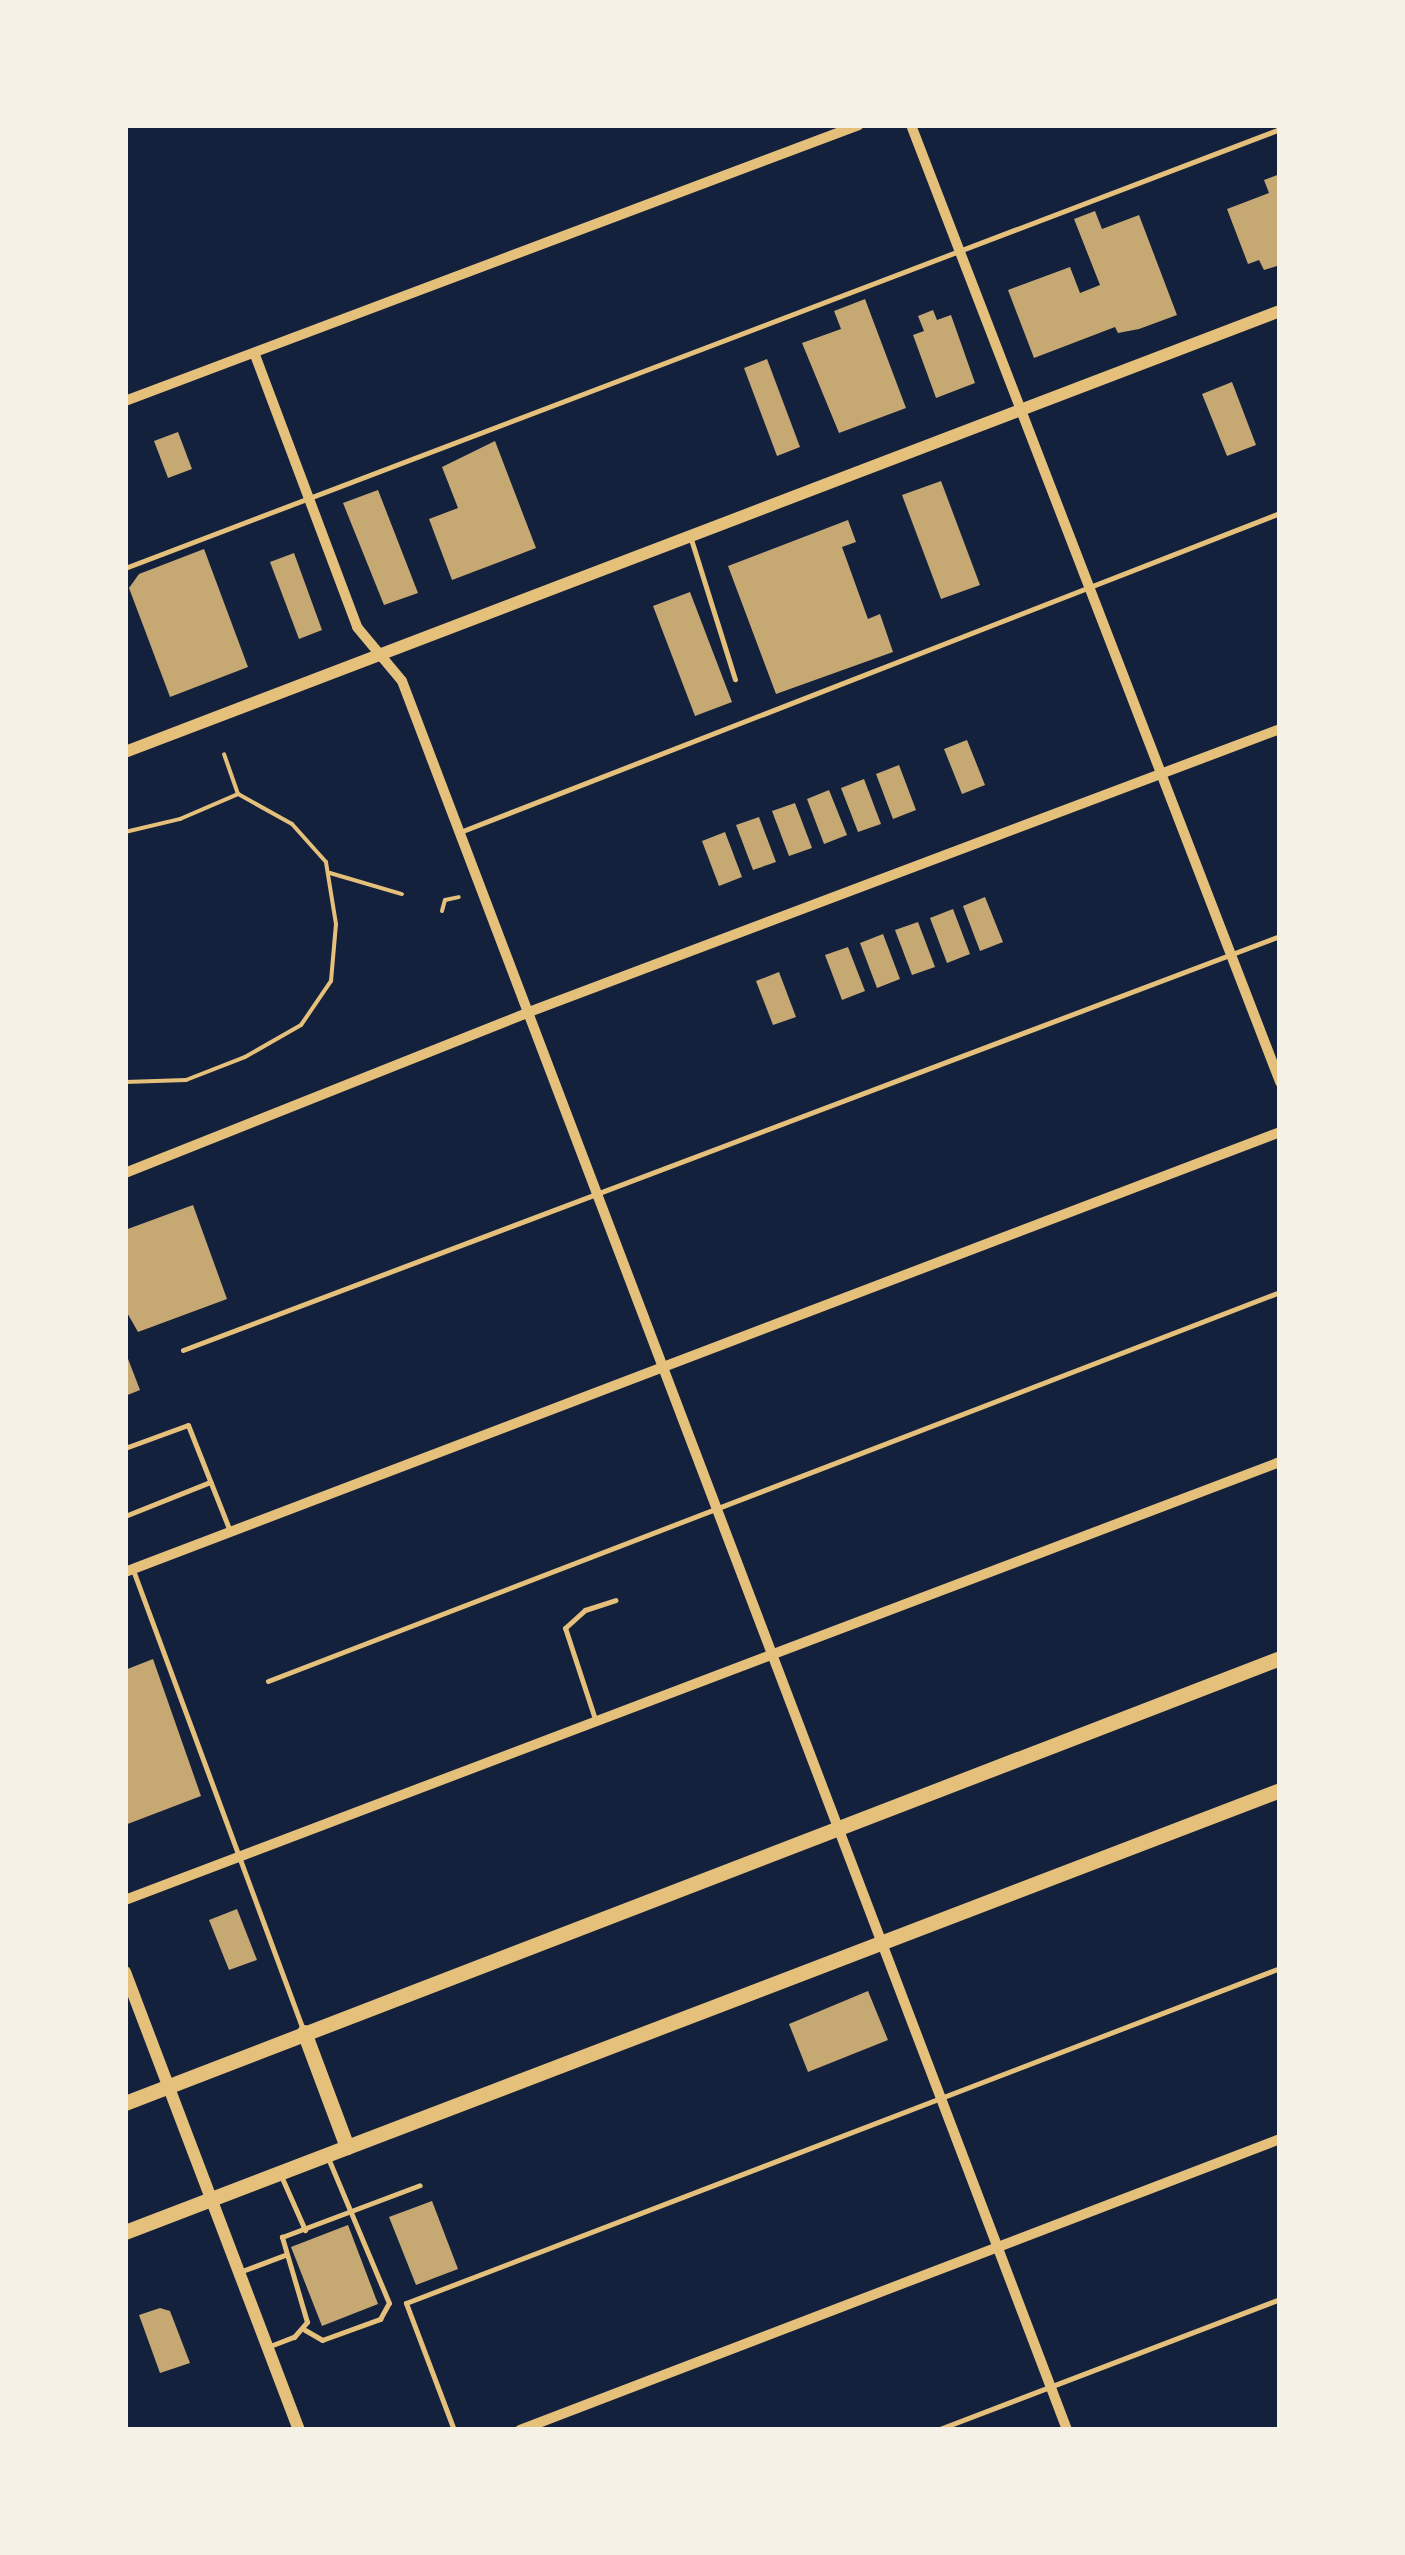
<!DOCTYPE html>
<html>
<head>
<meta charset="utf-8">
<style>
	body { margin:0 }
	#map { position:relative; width:1405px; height:2555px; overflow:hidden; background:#14213d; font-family:"Source Serif 4",serif }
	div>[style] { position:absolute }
	.building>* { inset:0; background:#c6a872 }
	.path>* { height:4px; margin:-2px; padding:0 2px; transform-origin:2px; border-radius:2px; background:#e5c07b }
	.service>* { height:5px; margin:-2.5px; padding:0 2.5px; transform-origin:2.5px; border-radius:2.5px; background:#e5c07b }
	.minor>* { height:10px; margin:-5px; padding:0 5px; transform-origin:5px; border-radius:5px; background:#e5c07b }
	.tertiary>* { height:12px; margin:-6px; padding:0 6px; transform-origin:6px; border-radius:6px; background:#e5c07b }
	.secondary>* { height:15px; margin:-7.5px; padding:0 7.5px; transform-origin:7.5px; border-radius:7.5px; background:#e5c07b }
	span { translate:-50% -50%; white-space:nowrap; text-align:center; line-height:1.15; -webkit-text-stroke:8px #f6f1e7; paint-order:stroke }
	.frame { position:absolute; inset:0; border:128px solid #f6f1e7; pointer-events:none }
</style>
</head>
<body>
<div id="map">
	<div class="building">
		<div style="clip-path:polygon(1280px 174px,1280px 265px,1264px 270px,1259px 260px,1248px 264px,1227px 209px,1269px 193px,1264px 180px)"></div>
		<div style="clip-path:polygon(1095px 211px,1102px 229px,1139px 215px,1177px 315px,1139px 329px,1118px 333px,1115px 327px,1034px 358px,1008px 290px,1070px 267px,1080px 293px,1100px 285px,1074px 219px)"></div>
		<div style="clip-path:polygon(865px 299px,906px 408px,839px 433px,802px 343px,841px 329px,834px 311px)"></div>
		<div style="clip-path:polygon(933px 310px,937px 320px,951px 315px,975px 383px,936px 398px,913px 335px,924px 331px,918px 316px)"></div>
		<div style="clip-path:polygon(767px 359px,800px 447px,777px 456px,744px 368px)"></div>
		<div style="clip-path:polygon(1232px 382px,1256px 445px,1227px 456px,1202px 394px)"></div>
		<div style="clip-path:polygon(178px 432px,192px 469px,168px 478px,154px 441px)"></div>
		<div style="clip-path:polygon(495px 441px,536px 548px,452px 580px,429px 519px,458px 508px,442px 467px)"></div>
		<div style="clip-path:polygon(941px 481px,980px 585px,941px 599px,902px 495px)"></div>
		<div style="clip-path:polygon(378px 490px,418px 593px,384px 605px,343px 503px)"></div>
		<div style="clip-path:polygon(848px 520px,856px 542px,842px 547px,868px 619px,880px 614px,893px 652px,776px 694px,728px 566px)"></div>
		<div style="clip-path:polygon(204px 549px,248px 667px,170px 697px,129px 588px,139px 574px)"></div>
		<div style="clip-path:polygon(294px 553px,322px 630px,299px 639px,270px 562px)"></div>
		<div style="clip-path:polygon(690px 592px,732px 702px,695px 716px,653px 606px)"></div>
		<div style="clip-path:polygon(967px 740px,985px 785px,962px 794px,944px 749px)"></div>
		<div style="clip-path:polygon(899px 765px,916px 810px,893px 819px,876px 774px)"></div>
		<div style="clip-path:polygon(864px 779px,881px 824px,858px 832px,841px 788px)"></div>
		<div style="clip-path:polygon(829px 790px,847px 835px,824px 844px,807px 799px)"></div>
		<div style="clip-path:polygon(795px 803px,812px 848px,789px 856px,772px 811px)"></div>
		<div style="clip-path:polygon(759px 817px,776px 862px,753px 870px,736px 825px)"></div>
		<div style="clip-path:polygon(725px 832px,742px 877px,719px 886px,702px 841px)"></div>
		<div style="clip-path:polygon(985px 897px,1003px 942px,980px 951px,963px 906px)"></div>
		<div style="clip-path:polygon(953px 909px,970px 954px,947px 963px,930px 918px)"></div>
		<div style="clip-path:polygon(918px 922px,935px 967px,912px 975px,895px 930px)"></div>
		<div style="clip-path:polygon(883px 934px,900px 979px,877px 988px,860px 943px)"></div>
		<div style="clip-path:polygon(848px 947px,865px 991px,842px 1000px,825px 955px)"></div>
		<div style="clip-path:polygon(779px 972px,796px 1017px,773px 1025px,756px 981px)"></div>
		<div style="clip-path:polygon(193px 1205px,227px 1299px,138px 1332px,125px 1309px,125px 1230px)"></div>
		<div style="clip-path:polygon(125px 1351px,140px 1390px,125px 1396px)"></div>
		<div style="clip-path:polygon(153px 1659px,201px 1796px,125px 1825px,125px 1670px)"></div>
		<div style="clip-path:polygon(237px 1909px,257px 1960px,229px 1970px,209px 1920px)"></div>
		<div style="clip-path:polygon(868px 1991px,888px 2040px,808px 2072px,789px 2024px)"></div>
		<div style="clip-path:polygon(432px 2201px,458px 2269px,416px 2285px,389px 2217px)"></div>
		<div style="clip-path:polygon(348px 2225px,378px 2304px,322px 2326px,291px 2247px)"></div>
		<div style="clip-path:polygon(160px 2308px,170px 2311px,190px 2363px,160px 2373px,139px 2315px)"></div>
	</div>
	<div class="path">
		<div style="left:125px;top:832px;width:57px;rotate:-13.3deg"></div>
		<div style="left:180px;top:819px;width:63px;rotate:-23.3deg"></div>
		<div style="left:330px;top:873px;width:75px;rotate:16.3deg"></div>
		<div style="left:442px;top:911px;width:11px;rotate:-75deg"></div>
		<div style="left:445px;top:900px;width:14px;rotate:-12deg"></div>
		<div style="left:125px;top:1082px;width:61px;rotate:-1.9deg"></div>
		<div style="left:186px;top:1080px;width:63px;rotate:-21.3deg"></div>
		<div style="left:245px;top:1057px;width:64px;rotate:-29.7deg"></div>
		<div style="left:301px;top:1025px;width:53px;rotate:-55.7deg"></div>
		<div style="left:331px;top:981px;width:57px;rotate:-85deg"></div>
		<div style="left:336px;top:924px;width:63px;rotate:-99.2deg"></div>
		<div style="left:326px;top:862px;width:51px;rotate:-131.8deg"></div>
		<div style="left:292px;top:824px;width:62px;rotate:-150.9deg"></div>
		<div style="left:238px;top:794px;width:42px;rotate:-109.3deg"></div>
	</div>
	<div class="service">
		<div style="left:691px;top:539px;width:147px;rotate:72.6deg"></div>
		<div style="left:125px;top:568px;width:1236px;rotate:-20.81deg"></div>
		<div style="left:460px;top:832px;width:880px;rotate:-21.26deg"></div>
		<div style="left:183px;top:1350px;width:1173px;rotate:-20.68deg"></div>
		<div style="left:125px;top:1448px;width:67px;rotate:-20.1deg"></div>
		<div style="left:188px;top:1425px;width:114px;rotate:68.4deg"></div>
		<div style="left:125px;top:1516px;width:92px;rotate:-21.8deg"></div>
		<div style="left:133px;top:1570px;width:489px;rotate:69.7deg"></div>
		<div style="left:268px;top:1681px;width:1084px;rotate:-21.03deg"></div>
		<div style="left:595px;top:1719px;width:96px;rotate:-108.2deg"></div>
		<div style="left:565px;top:1628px;width:27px;rotate:-42deg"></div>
		<div style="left:585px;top:1610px;width:32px;rotate:-18deg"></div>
		<div style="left:282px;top:2178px;width:57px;rotate:66.1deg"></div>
		<div style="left:242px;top:2271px;width:46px;rotate:-20.4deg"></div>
		<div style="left:305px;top:2330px;width:20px;rotate:30deg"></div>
		<div style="left:322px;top:2340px;width:62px;rotate:-19.9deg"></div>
		<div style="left:380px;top:2319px;width:18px;rotate:-61deg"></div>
		<div style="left:389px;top:2303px;width:157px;rotate:-112.8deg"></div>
		<div style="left:270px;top:2346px;width:26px;rotate:-21deg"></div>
		<div style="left:294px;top:2337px;width:20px;rotate:-49deg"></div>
		<div style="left:307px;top:2322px;width:89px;rotate:-106.4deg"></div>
		<div style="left:282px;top:2237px;width:147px;rotate:-20.6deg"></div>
		<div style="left:454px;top:2430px;width:136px;rotate:-110.7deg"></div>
		<div style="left:406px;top:2303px;width:936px;rotate:-20.97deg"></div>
		<div style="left:937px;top:2430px;width:367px;rotate:-20.9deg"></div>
	</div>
	<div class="minor">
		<div style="left:911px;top:125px;width:1026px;rotate:68.91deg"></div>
		<div style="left:255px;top:355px;width:290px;rotate:69.4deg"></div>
		<div style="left:357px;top:627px;width:70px;rotate:50.2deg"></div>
		<div style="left:402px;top:681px;width:1871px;rotate:69.18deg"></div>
		<div style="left:125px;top:401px;width:784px;rotate:-20.61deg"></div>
		<div style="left:125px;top:1173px;width:435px;rotate:-21.7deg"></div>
		<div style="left:529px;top:1012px;width:803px;rotate:-20.65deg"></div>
		<div style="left:125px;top:1572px;width:1236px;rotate:-20.85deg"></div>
		<div style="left:125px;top:1900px;width:1235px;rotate:-20.77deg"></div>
		<div style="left:520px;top:2430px;width:814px;rotate:-20.95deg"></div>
	</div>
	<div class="tertiary">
		<div style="left:125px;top:752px;width:1236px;rotate:-20.9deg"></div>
		<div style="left:125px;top:1972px;width:490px;rotate:69.2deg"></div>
	</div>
	<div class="secondary">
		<div style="left:304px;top:2032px;width:123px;rotate:69.5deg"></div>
		<div style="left:125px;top:2103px;width:1238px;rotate:-21.07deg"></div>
		<div style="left:125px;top:2232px;width:1237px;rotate:-20.94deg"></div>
	</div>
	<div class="frame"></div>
</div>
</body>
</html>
